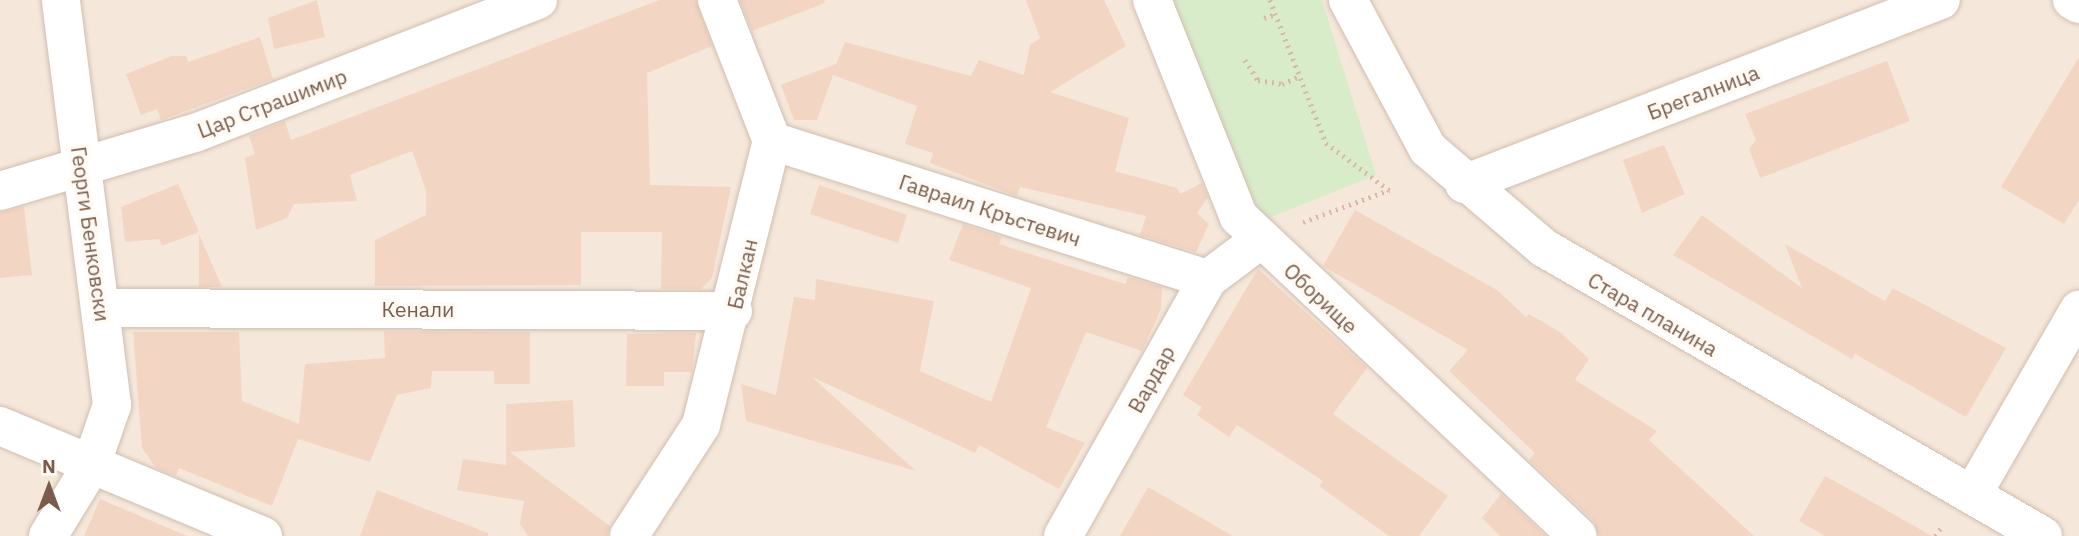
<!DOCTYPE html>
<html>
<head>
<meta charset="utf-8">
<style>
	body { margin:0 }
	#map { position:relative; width:2079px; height:536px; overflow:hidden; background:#fdf6ec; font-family:"IBM Plex Sans",sans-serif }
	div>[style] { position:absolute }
	.residential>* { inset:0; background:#f5e8da }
	.green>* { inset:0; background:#d8ecc9 }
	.building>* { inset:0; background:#f3d5c3 }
	.path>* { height:4.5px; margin-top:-2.25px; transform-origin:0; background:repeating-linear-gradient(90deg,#d9b8a5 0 2px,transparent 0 7px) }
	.roads { filter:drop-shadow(0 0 2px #d1beb0) drop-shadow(0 0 2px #d1beb0) }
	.minor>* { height:38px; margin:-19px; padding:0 19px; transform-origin:19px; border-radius:19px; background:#fff }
	.secondary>* { height:38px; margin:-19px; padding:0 19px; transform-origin:19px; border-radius:19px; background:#fff }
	span { translate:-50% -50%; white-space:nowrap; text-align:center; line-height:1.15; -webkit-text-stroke:7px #fffaf3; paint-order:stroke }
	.street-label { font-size:21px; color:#7a5c4d }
	.north { position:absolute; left:14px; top:452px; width:70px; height:70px; -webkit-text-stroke:5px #fffaf3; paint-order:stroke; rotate:0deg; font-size:19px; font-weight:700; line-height:28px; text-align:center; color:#7a5c4d }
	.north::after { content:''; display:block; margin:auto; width:24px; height:32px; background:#7a5c4d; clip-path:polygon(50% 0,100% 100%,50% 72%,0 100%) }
</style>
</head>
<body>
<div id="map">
	<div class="residential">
		<div style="clip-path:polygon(0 0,2079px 0,2079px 536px,0 536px)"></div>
	</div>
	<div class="green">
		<div style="clip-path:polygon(1168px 0,1322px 0,1376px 175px,1263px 220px,1229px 159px)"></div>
	</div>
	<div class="building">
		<div style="clip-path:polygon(317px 0,325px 37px,274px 49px,268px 18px)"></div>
		<div style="clip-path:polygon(659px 0,696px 0,712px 46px,647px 73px,650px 185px,731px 187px,712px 278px,701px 289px,661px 289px,662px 232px,581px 232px,581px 285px,375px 286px,375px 240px,426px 215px,426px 190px,412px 151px,350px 175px,357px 201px,294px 204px,287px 218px,256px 230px,245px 158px,255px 154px,249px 136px,285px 121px,291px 140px)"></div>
		<div style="clip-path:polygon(740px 0,824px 0,825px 3px,752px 31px)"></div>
		<div style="clip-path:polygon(1026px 0,1104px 0,1126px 46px,1050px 92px,1129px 118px,1115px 171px,1177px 188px,1180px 194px,1202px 183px,1208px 197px,1197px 213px,1209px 224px,1196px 252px,1140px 235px,1146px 216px,1020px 187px,1017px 196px,930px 163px,933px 153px,905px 144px,917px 106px,833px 75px,817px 120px,794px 120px,781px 85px,836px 64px,845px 42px,971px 76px,979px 60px,1024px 75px,1030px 45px,1040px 38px)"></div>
		<div style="clip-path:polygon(260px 37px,273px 79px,161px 120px,157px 109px,141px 115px,126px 74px,172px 56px,186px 56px,188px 62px)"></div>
		<div style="clip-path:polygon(2079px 57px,2079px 200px,2064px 224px,2001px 187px)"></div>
		<div style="clip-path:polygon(1887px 61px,1910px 121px,1760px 178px,1749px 149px,1756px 140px,1745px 114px)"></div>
		<div style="clip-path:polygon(1664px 145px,1685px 194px,1642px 213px,1623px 160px)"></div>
		<div style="clip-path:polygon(178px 184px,199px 232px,162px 246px,159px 239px,125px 242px,121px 207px)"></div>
		<div style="clip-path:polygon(819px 185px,907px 215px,898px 243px,810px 214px)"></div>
		<div style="clip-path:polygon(24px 207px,32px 275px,0 278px,0 212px)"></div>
		<div style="clip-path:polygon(1355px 210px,1497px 290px,1526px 317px,1529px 314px,1560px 332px,1589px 359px,1575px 380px,1657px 431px,1649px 440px,1754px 536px,1599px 536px,1593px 520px,1529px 460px,1535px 453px,1449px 371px,1468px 350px,1323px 266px)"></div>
		<div style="clip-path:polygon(1702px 215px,1802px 288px,1785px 244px,1885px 301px,1893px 288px,2006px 348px,1966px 417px,1855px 354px,1852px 359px,1673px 255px)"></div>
		<div style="clip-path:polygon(963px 224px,1002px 237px,999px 244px,1061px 264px,1125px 284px,1128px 277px,1162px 287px,1161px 309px,1142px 351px,1086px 332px,1046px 427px,1085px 443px,1059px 489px,979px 445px,975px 453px,812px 377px,916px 471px,746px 421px,741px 384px,776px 395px,794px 297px,815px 300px,816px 279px,934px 301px,920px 371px,991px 402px,1031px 288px,949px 260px)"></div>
		<div style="clip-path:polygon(199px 234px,222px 287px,199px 287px)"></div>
		<div style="clip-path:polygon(1258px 269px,1367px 368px,1333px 414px,1448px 496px,1419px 536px,1389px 536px,1319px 486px,1323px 481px,1237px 425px,1229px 437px,1197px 415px,1202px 407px,1183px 395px)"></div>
		<div style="clip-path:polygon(384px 331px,530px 332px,530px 384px,494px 384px,494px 371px,432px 371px,431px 388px,397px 395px,370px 462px,298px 439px,272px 506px,179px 468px,176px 476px,156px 468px,142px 448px,133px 332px,239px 332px,242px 401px,299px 424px,305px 364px,385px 358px)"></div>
		<div style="clip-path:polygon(696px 333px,692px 372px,664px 372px,664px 386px,626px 386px,627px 334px)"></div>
		<div style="clip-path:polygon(573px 400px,575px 447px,510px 452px,610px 526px,607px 536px,528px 536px,520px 524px,524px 501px,457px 490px,463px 459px,506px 465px,506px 404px)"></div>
		<div style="clip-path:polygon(1825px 476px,1858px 494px,1932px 536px,1825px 536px,1799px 521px)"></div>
		<div style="clip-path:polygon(1148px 487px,1233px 536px,1120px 536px)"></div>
		<div style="clip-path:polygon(377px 490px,488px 533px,488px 536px,360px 536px)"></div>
		<div style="clip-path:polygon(1501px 494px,1546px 536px,1500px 536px,1482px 518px)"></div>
		<div style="clip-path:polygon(100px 499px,187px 536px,84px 536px)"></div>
	</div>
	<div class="path">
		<div style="left:1270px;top:0;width:154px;rotate:68.6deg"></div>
		<div style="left:1326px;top:143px;width:79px;rotate:36.7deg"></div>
		<div style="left:1264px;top:18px;width:13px;rotate:-18deg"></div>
		<div style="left:1245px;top:60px;width:24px;rotate:57deg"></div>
		<div style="left:1258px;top:80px;width:24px;rotate:9deg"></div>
		<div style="left:1282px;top:84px;width:20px;rotate:-24deg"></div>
		<div style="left:1303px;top:222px;width:92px;rotate:-20.4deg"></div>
		<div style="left:1935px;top:536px;width:14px;rotate:-56deg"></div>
	</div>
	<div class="roads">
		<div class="minor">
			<div style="left:1152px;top:0;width:234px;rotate:68.2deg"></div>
			<div style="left:1239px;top:217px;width:465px;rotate:43.3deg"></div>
			<div style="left:2072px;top:0;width:8px;rotate:30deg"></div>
			<div style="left:772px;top:141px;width:457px;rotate:17.6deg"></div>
			<div style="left:1464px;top:184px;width:511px;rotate:-21.09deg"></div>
			<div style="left:0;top:191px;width:203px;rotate:-16.6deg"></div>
			<div style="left:195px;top:133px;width:368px;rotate:-21.2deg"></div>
			<div style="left:103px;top:308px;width:630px;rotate:0.27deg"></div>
			<div style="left:0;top:426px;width:285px;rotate:22.7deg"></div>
			<div style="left:1972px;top:495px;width:214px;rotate:-60deg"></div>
			<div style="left:48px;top:536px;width:82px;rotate:-58.4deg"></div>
			<div style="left:91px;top:466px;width:65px;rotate:-71deg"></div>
			<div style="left:112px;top:405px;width:408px;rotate:-97.2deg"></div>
			<div style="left:629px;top:536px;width:132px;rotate:-57deg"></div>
			<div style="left:701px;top:425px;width:293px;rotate:-76deg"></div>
			<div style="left:772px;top:141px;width:151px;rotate:-111.3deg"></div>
			<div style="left:1063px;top:536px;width:295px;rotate:-60.6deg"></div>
			<div style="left:1208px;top:279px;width:65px;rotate:-36.9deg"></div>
		</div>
		<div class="secondary">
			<div style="left:1348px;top:0;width:169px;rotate:61.8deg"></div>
			<div style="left:1428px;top:149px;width:153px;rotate:40.5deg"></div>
			<div style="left:1544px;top:248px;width:576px;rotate:29.99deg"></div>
		</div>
	</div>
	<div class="street-label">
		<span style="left:1703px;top:92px;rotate:-21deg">Брегалница</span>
		<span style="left:272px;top:103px;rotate:-21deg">Цар Страшимир</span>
		<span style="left:990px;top:210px;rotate:18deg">Гавраил Кръстевич</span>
		<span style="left:91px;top:234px;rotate:82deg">Георги Бенковски</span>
		<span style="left:742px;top:274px;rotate:-77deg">Балкан</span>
		<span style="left:1321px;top:298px;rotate:43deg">Оборище</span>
		<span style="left:418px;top:309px">Кенали</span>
		<span style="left:1653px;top:314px;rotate:30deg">Стара планина</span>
		<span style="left:1151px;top:379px;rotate:-61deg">Вардар</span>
	</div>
	<div class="north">N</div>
</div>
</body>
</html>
